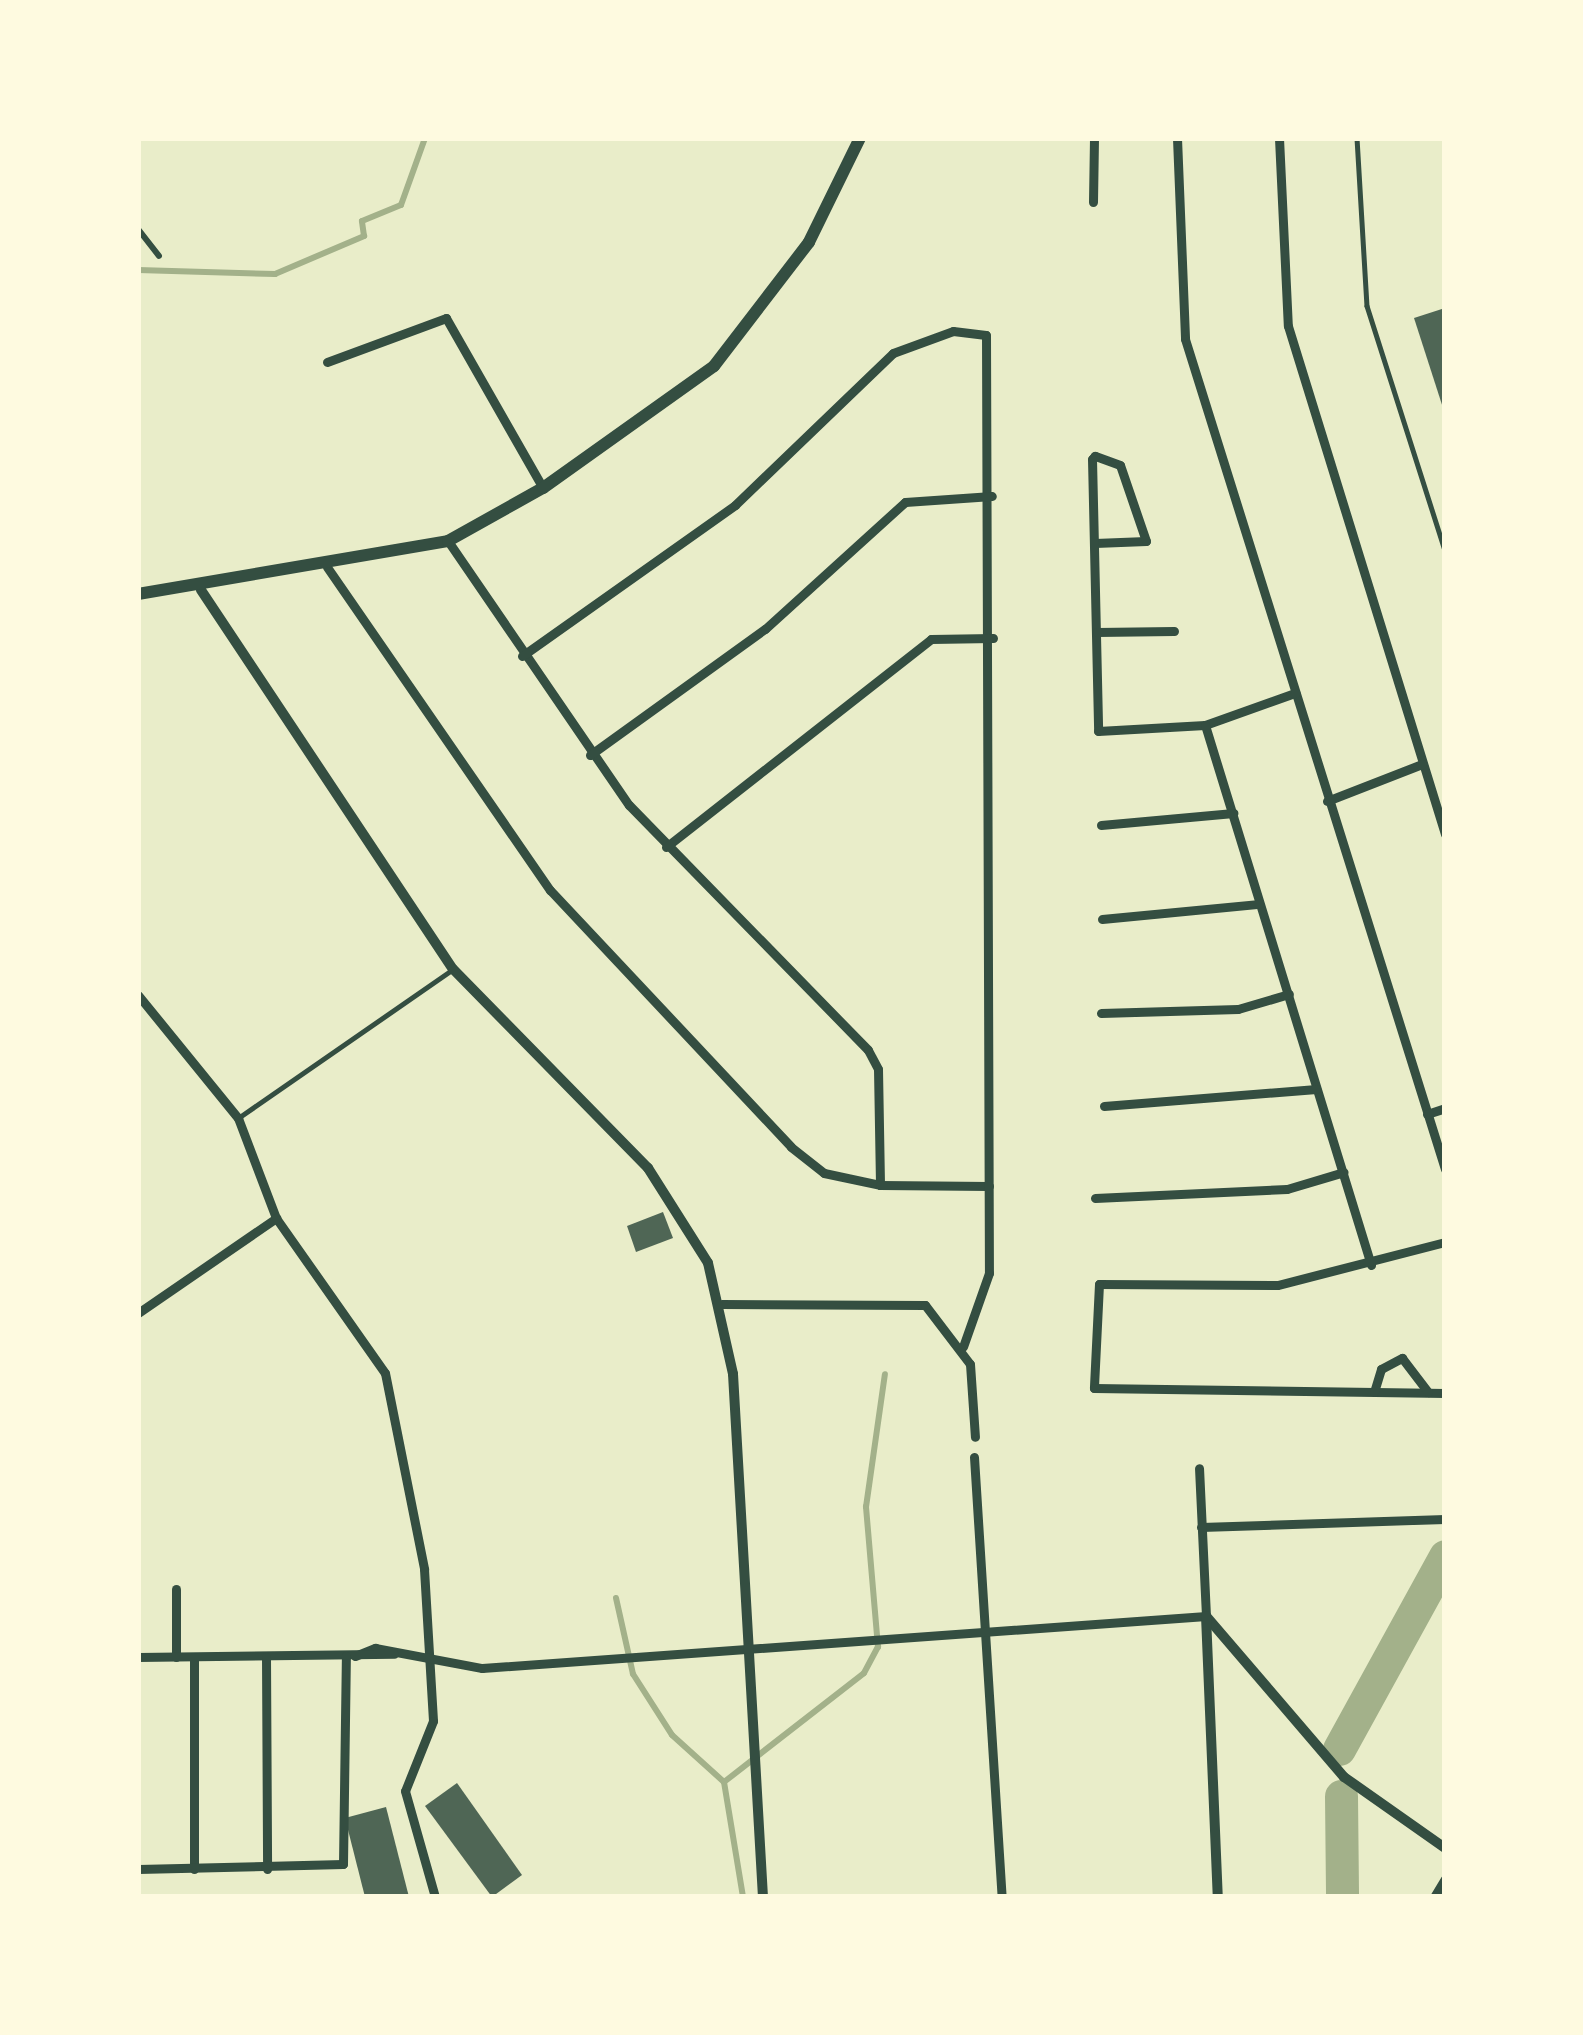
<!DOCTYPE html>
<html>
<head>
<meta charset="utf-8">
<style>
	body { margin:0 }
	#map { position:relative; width:1583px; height:2035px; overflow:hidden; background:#e9edc9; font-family:Helvetica,sans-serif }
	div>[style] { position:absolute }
	.stream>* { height:6px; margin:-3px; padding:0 3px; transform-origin:3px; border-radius:3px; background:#a3b18a }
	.river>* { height:33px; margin:-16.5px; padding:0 16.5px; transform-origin:16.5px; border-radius:16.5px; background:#a3b18a }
	.building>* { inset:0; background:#4f6655 }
	.service>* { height:4.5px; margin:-2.25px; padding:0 2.25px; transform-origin:2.25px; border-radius:2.25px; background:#344e41 }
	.pedestrian>* { height:6px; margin:-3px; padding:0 3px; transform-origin:3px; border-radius:3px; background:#344e41 }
	.minor>* { height:9px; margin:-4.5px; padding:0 4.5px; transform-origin:4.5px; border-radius:4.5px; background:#344e41 }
	.tertiary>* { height:10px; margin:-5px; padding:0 5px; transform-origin:5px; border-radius:5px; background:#344e41 }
	.secondary>* { height:12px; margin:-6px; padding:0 6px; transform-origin:6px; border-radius:6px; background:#344e41 }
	span { translate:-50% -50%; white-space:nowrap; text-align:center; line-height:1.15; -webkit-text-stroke:9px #fefae0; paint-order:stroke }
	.frame { position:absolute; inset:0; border:141px solid #fefae0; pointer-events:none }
</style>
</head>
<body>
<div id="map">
	<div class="stream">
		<div style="left:138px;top:270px;width:137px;rotate:1.7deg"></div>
		<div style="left:275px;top:274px;width:97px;rotate:-23.1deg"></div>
		<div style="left:364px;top:236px;width:15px;rotate:-98deg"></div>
		<div style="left:362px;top:221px;width:42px;rotate:-22.3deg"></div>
		<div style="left:401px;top:205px;width:71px;rotate:-70.3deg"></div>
		<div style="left:616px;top:1598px;width:78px;rotate:77.4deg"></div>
		<div style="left:633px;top:1674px;width:72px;rotate:57.4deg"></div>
		<div style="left:672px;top:1735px;width:70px;rotate:42.1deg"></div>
		<div style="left:724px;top:1782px;width:117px;rotate:80.6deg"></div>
		<div style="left:724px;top:1782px;width:177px;rotate:-37.9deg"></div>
		<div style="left:864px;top:1673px;width:30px;rotate:-62deg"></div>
		<div style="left:878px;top:1647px;width:141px;rotate:-94.9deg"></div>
		<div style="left:866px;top:1507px;width:134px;rotate:-81.9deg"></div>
	</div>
	<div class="river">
		<div style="left:1339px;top:1749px;width:220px;rotate:-61.2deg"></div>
		<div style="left:1341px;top:1796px;width:101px;rotate:89.4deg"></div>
	</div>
	<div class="building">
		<div style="clip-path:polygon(1445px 308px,1445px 411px,1444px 411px,1414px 318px)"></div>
		<div style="clip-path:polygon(663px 1212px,673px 1238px,636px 1252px,627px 1226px)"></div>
		<div style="clip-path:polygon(457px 1783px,522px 1875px,492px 1897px,425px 1806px)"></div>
		<div style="clip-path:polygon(386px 1807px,409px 1897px,365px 1897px,345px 1818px)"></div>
	</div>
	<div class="service">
		<div style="left:1357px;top:138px;width:168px;rotate:86.6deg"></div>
		<div style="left:1367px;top:306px;width:256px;rotate:72.3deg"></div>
		<div style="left:241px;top:1116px;width:258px;rotate:-34.7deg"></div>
	</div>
	<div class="pedestrian">
		<div style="left:138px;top:229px;width:34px;rotate:52deg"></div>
	</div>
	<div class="minor">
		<div style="left:1177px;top:138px;width:201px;rotate:87.7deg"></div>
		<div style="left:1185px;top:339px;width:870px;rotate:72.61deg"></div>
		<div style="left:1279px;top:138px;width:188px;rotate:87.3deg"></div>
		<div style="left:1288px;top:326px;width:532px;rotate:72.83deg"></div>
		<div style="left:1093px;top:202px;width:64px;rotate:-89.1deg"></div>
		<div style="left:327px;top:362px;width:127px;rotate:-20.3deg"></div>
		<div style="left:446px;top:318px;width:196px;rotate:60.3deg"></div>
		<div style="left:448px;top:541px;width:320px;rotate:55.6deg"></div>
		<div style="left:629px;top:805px;width:342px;rotate:45.7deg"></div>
		<div style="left:868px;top:1050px;width:21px;rotate:62deg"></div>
		<div style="left:878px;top:1069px;width:116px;rotate:89deg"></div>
		<div style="left:1095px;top:543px;width:51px;rotate:-2.2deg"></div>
		<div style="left:1146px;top:541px;width:80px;rotate:-108.9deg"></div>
		<div style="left:1120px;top:465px;width:27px;rotate:-160deg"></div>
		<div style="left:1095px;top:456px;width:4px;rotate:135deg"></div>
		<div style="left:1092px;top:459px;width:272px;rotate:88.7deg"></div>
		<div style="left:1098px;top:731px;width:107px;rotate:-3.2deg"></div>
		<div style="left:1205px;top:725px;width:96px;rotate:-19.6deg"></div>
		<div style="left:327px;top:567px;width:393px;rotate:55.4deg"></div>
		<div style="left:550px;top:890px;width:352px;rotate:46.8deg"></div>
		<div style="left:791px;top:1147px;width:42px;rotate:38.2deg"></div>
		<div style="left:824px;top:1173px;width:57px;rotate:12.1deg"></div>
		<div style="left:880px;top:1185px;width:109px;rotate:0.5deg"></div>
		<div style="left:1097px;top:632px;width:77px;rotate:-0.7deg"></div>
		<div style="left:522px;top:656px;width:261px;rotate:-35.3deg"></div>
		<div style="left:735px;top:505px;width:219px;rotate:-43.9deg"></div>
		<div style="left:893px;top:353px;width:64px;rotate:-20.1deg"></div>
		<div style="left:953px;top:331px;width:33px;rotate:7deg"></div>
		<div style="left:986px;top:335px;width:938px;rotate:89.82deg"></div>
		<div style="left:989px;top:1273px;width:78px;rotate:109.4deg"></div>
		<div style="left:1205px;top:725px;width:565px;rotate:72.91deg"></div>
		<div style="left:590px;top:755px;width:216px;rotate:-35.8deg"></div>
		<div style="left:765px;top:629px;width:189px;rotate:-42.2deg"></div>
		<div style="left:905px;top:502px;width:87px;rotate:-3.9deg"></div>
		<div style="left:1327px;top:801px;width:102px;rotate:-21.3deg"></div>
		<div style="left:1101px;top:825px;width:133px;rotate:-5.2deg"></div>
		<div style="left:666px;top:847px;width:337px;rotate:-38.1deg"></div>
		<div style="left:931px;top:639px;width:62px;rotate:-0.9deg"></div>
		<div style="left:1102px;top:919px;width:158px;rotate:-5.5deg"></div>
		<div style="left:138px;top:995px;width:159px;rotate:50.9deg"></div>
		<div style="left:238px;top:1118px;width:107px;rotate:69.2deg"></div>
		<div style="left:276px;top:1218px;width:189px;rotate:54.9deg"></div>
		<div style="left:385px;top:1373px;width:200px;rotate:78.7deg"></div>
		<div style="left:424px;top:1569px;width:152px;rotate:86.6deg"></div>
		<div style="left:433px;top:1721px;width:75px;rotate:111.8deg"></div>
		<div style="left:405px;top:1791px;width:110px;rotate:74.2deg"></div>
		<div style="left:1101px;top:1013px;width:137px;rotate:-1.7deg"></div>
		<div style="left:1238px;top:1009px;width:53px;rotate:-16.4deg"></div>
		<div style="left:1104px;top:1106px;width:213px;rotate:-4.6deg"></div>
		<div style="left:1427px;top:1114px;width:19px;rotate:-18deg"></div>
		<div style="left:1095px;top:1198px;width:192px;rotate:-2.7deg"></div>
		<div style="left:1287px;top:1189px;width:59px;rotate:-16.6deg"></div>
		<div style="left:1445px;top:1242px;width:173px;rotate:165.6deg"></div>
		<div style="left:1277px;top:1285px;width:178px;rotate:-179.7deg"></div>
		<div style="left:1099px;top:1284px;width:104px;rotate:92.8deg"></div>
		<div style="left:1094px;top:1388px;width:351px;rotate:0.8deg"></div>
		<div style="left:722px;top:1304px;width:203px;rotate:0.3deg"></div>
		<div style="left:925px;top:1305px;width:74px;rotate:52.7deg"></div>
		<div style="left:970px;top:1364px;width:73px;rotate:86.1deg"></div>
		<div style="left:138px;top:1313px;width:168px;rotate:-34.5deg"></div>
		<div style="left:1374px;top:1392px;width:24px;rotate:-73deg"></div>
		<div style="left:1381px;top:1369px;width:24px;rotate:-28deg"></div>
		<div style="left:1402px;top:1358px;width:43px;rotate:52.6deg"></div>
		<div style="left:974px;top:1457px;width:441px;rotate:86.4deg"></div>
		<div style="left:1201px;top:1527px;width:244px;rotate:-1.9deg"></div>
		<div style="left:176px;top:1589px;width:68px;rotate:90deg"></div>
		<div style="left:355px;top:1656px;width:22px;rotate:-22deg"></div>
		<div style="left:375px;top:1648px;width:109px;rotate:10.6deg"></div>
		<div style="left:482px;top:1668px;width:726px;rotate:-4.11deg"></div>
		<div style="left:1206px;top:1616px;width:148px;rotate:-92.7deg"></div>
		<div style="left:138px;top:1657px;width:256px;rotate:-0.7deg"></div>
		<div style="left:194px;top:1657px;width:212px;rotate:90deg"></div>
		<div style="left:266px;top:1657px;width:212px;rotate:89.7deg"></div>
		<div style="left:138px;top:1869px;width:205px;rotate:-1.4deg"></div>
		<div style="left:343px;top:1864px;width:208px;rotate:-89.2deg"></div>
		<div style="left:1434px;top:1897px;width:21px;rotate:-59deg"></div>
	</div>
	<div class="tertiary">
		<div style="left:201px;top:590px;width:455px;rotate:56.4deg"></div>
		<div style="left:453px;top:969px;width:279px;rotate:45.6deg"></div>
		<div style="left:648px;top:1168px;width:112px;rotate:57.7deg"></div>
		<div style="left:708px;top:1263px;width:114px;rotate:77.3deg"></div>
		<div style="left:733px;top:1374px;width:524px;rotate:86.72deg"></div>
		<div style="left:1206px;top:1616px;width:212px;rotate:49.4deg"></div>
		<div style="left:1344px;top:1777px;width:123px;rotate:35.1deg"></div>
		<div style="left:1206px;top:1616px;width:281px;rotate:87.6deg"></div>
	</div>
	<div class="secondary">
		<div style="left:138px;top:594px;width:314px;rotate:-9.7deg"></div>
		<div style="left:448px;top:541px;width:109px;rotate:-29.2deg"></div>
		<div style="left:543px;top:488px;width:210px;rotate:-35.5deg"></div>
		<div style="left:714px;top:366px;width:156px;rotate:-52.5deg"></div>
		<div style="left:809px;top:242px;width:116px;rotate:-63.9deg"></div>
	</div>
	<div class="frame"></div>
</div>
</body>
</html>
